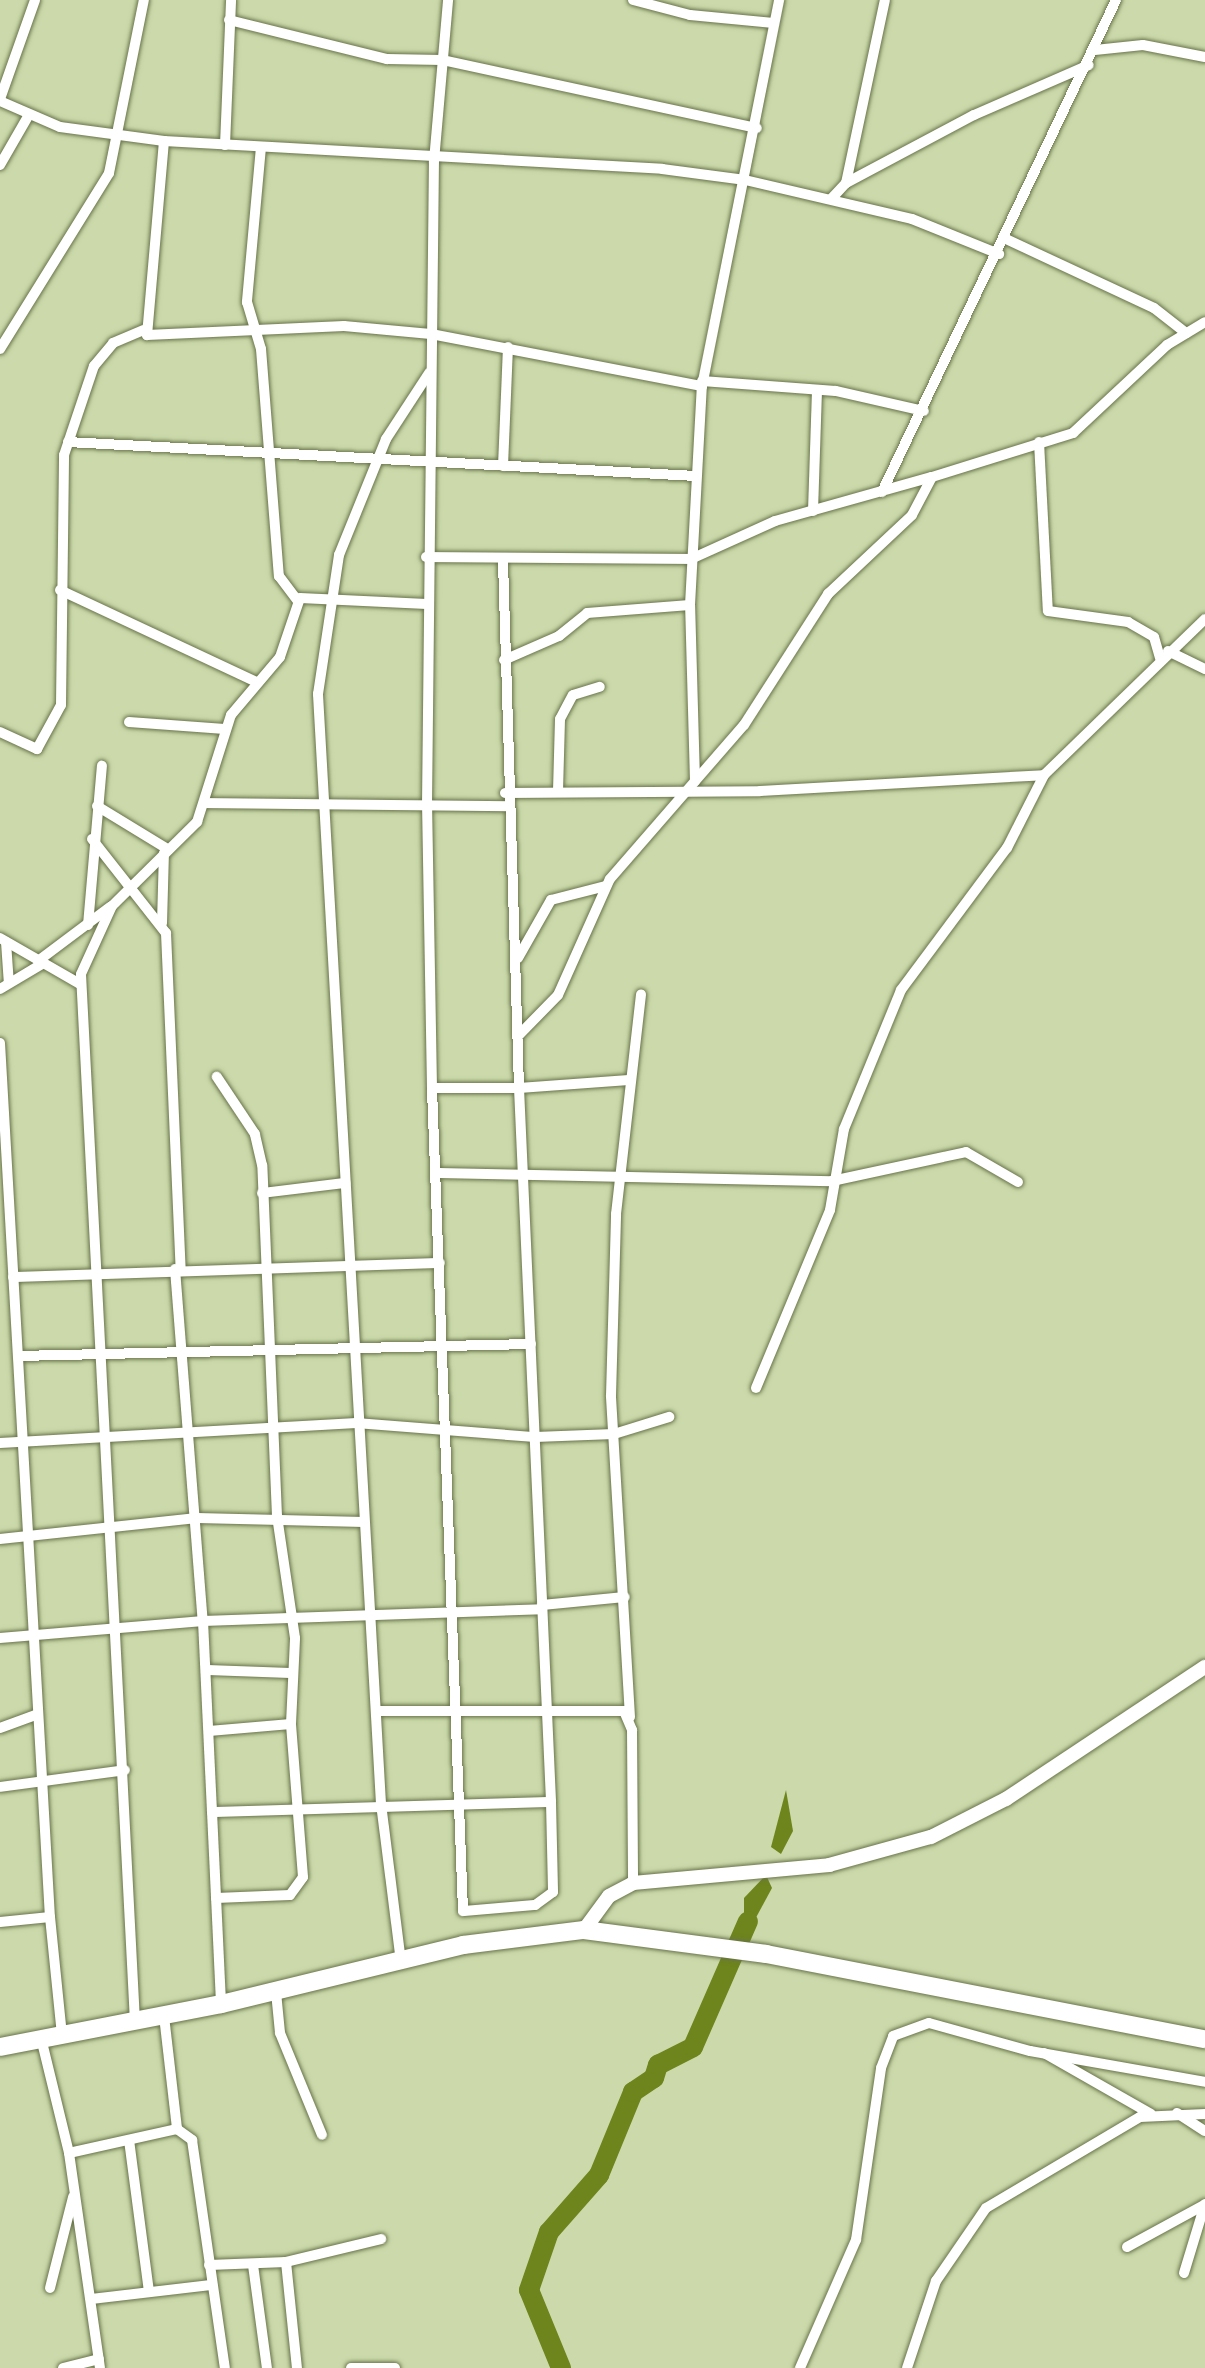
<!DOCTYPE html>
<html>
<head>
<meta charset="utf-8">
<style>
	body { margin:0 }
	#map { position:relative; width:1205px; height:2368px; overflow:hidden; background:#ccdaab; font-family:Figtree,sans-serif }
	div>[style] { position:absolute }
	.water>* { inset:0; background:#6e841d }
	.river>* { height:20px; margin:-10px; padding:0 10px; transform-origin:10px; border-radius:10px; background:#6e841d }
	.roads { filter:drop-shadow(0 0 2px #687449) drop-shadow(0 0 2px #687449) }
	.street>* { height:10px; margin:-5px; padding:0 5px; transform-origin:5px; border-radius:5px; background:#fff }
	.secondary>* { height:14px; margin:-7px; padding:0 7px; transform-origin:7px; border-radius:7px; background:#fff }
	.highway>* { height:18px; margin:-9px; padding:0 9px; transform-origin:9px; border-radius:9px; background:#fff }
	span { translate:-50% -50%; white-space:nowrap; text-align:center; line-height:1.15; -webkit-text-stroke:8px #ccdaab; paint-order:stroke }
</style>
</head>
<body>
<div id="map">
	<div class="water">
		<div style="clip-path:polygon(786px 1790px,793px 1831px,781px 1854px,771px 1847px)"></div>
		<div style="clip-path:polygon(766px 1875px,772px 1888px,752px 1925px,744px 1917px,744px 1898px)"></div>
	</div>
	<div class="river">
		<div style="left:561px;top:2368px;width:84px;rotate:-112.3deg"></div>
		<div style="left:529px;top:2290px;width:61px;rotate:-71deg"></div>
		<div style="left:549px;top:2232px;width:76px;rotate:-48.7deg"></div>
		<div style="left:599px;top:2175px;width:90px;rotate:-67.7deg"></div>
		<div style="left:633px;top:2092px;width:25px;rotate:-34deg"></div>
		<div style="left:654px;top:2078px;width:14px;rotate:-73deg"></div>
		<div style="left:658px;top:2065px;width:39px;rotate:-27deg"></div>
		<div style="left:693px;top:2047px;width:137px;rotate:-66.4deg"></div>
	</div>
	<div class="roads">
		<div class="street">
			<div style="left:633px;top:0;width:59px;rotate:14.7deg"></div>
			<div style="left:690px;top:15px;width:84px;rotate:5.4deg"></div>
			<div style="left:229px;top:20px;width:163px;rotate:13.9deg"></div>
			<div style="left:387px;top:59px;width:55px;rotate:1deg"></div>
			<div style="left:442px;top:60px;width:322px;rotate:12.2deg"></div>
			<div style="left:1095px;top:50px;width:48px;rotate:-5.9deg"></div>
			<div style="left:1143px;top:45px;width:63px;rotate:11deg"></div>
			<div style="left:0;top:99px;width:105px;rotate:-70.5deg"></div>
			<div style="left:0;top:101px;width:65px;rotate:23.4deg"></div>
			<div style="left:60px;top:127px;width:105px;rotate:7.7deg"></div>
			<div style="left:164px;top:141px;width:499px;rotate:3.2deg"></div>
			<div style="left:662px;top:169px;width:84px;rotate:7.5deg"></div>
			<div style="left:745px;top:180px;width:171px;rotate:13.1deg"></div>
			<div style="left:912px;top:219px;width:94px;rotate:21.9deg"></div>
			<div style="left:164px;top:141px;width:195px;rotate:95deg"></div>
			<div style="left:147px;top:335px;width:197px;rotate:-2.6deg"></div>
			<div style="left:344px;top:326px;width:87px;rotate:5.3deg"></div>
			<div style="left:431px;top:334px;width:276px;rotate:10.9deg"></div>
			<div style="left:225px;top:145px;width:145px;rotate:-87.6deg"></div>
			<div style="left:261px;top:147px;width:156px;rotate:95.2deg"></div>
			<div style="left:247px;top:302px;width:49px;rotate:73.4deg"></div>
			<div style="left:261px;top:349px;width:228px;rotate:85.5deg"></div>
			<div style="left:279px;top:576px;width:31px;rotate:53deg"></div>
			<div style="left:0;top:165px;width:54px;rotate:-60.1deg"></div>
			<div style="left:846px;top:183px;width:187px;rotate:-78deg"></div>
			<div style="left:832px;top:198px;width:21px;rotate:-47deg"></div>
			<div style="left:846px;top:183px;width:145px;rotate:-28deg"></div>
			<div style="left:974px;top:115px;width:125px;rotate:-23.5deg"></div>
			<div style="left:1006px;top:239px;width:163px;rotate:25deg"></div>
			<div style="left:1154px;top:308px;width:41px;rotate:38deg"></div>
			<div style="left:0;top:349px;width:207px;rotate:-58.2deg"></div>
			<div style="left:109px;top:173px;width:177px;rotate:-78.6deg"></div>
			<div style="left:702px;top:381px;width:134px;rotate:4.3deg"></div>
			<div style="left:836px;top:391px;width:90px;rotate:12.8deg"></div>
			<div style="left:68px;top:442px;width:628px;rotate:3.1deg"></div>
			<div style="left:1039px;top:442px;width:169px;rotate:87deg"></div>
			<div style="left:1048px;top:611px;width:81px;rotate:7.8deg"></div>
			<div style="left:1128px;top:622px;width:30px;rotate:30deg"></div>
			<div style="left:1154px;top:637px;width:22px;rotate:74deg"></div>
			<div style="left:503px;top:466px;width:119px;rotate:-87.6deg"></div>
			<div style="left:882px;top:492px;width:545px;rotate:-64.56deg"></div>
			<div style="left:813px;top:511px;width:121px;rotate:-88.1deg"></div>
			<div style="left:426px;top:557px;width:265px;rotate:0.4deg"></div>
			<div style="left:691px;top:559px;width:92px;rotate:-24.3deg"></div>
			<div style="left:775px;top:521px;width:163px;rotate:-15.7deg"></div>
			<div style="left:503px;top:561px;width:527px;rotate:88.26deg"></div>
			<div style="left:519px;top:1088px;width:110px;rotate:-4.2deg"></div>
			<div style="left:60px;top:590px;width:217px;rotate:25.1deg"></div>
			<div style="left:1168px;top:651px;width:41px;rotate:25.9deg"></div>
			<div style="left:504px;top:660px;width:60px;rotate:-23.6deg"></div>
			<div style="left:559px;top:636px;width:36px;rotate:-39deg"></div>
			<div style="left:587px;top:613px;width:103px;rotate:-4.4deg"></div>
			<div style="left:129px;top:722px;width:96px;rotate:4.2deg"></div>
			<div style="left:0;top:732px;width:41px;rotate:24.7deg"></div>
			<div style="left:37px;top:749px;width:50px;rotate:-61.4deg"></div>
			<div style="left:61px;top:705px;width:250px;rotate:-89.3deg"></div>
			<div style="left:64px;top:455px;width:94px;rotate:-71.4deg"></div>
			<div style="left:94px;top:366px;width:30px;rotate:-50deg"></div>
			<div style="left:113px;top:343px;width:33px;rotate:-23deg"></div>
			<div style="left:695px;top:781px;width:176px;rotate:-91.6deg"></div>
			<div style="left:690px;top:605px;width:219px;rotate:-86.9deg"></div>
			<div style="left:702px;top:386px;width:394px;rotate:-78.7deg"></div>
			<div style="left:558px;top:791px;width:72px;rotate:-88.4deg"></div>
			<div style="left:560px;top:719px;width:27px;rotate:-62deg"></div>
			<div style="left:573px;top:695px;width:28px;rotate:-17deg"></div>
			<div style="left:505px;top:793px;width:255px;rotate:-0.4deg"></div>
			<div style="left:760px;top:791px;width:284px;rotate:-3.2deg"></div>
			<div style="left:205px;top:803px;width:301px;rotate:0.6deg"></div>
			<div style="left:97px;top:806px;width:84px;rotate:31.4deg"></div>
			<div style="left:92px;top:839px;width:120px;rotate:51.8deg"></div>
			<div style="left:166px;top:933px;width:337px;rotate:87.5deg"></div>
			<div style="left:162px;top:923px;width:70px;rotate:-88.4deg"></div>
			<div style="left:88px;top:925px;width:160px;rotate:-85deg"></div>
			<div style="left:0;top:938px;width:92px;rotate:29.9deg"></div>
			<div style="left:6px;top:942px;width:39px;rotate:86deg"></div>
			<div style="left:518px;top:958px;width:67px;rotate:-60.4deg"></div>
			<div style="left:551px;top:900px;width:57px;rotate:-14.3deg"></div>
			<div style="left:38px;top:961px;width:90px;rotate:-36.9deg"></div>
			<div style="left:0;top:989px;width:49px;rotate:-30.8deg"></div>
			<div style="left:518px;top:1036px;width:57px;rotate:-45.7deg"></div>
			<div style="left:558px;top:995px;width:127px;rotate:-65.9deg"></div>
			<div style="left:610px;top:879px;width:204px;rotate:-49deg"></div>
			<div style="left:744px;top:725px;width:156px;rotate:-57.3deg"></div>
			<div style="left:828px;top:594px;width:115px;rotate:-43.2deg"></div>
			<div style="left:912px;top:515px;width:43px;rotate:-62.2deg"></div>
			<div style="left:932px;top:477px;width:148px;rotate:-17.3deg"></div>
			<div style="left:1073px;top:433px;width:129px;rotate:-43.1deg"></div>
			<div style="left:1167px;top:345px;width:44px;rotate:-31.2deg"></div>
			<div style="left:0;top:1043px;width:875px;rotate:86.73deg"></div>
			<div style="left:50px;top:1917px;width:50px;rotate:174.3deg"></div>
			<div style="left:432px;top:1088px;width:87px"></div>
			<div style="left:519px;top:1088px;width:715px;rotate:87.43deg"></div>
			<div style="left:551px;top:1802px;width:90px;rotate:88.7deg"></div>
			<div style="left:553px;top:1892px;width:22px;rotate:144deg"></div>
			<div style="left:535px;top:1905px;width:72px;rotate:175.2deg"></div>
			<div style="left:463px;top:1911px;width:824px;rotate:-92.16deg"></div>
			<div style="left:432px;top:1088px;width:283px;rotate:-91deg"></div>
			<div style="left:427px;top:805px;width:644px;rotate:-89.38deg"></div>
			<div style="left:434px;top:161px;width:162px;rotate:-85deg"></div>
			<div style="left:439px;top:1173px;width:393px;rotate:1.2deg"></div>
			<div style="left:832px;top:1181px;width:137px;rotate:-12.2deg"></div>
			<div style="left:966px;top:1152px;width:60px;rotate:30deg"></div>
			<div style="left:262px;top:1193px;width:84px;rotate:-6.9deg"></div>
			<div style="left:175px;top:1269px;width:353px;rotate:85.5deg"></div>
			<div style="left:203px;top:1621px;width:383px;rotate:87.3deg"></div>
			<div style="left:13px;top:1277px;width:427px;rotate:-1.9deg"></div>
			<div style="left:18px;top:1356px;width:513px;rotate:-1.34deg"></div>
			<div style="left:756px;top:1388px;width:193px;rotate:-67.4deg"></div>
			<div style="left:830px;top:1210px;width:82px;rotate:-80.2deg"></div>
			<div style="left:844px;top:1129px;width:150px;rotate:-67.7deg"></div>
			<div style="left:901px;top:990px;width:177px;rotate:-53.3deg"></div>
			<div style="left:1007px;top:848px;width:82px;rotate:-63.1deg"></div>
			<div style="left:1044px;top:775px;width:224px;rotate:-44.1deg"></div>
			<div style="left:0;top:1443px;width:357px;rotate:-3.2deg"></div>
			<div style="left:356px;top:1423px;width:180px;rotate:4.5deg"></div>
			<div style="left:535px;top:1437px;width:79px;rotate:-2.2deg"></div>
			<div style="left:614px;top:1434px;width:58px;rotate:-17.2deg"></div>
			<div style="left:0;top:1539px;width:198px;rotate:-6.1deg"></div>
			<div style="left:197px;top:1518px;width:167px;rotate:1.4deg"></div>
			<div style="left:542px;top:1605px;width:83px;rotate:-5.5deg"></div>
			<div style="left:0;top:1638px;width:204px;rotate:-4.8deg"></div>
			<div style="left:203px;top:1621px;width:339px;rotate:-2deg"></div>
			<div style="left:206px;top:1670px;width:86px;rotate:2deg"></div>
			<div style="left:376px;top:1711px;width:248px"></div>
			<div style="left:624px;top:1711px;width:21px;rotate:67deg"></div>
			<div style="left:632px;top:1730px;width:153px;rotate:89.6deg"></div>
			<div style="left:630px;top:1717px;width:322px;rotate:-93.4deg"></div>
			<div style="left:611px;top:1396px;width:182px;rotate:-88.4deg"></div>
			<div style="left:616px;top:1214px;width:221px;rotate:-83.5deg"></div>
			<div style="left:0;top:1728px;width:40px;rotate:-20.2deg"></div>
			<div style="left:209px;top:1731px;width:82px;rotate:-4.9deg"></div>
			<div style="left:0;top:1787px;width:126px;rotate:-7.7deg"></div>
			<div style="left:212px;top:1812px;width:339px;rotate:-1.7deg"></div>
			<div style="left:216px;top:1898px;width:74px;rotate:-2.3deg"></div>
			<div style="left:290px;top:1895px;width:22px;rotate:-54deg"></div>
			<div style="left:303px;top:1877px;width:153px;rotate:-94.5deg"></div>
			<div style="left:291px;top:1724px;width:86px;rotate:-87.3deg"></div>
			<div style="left:295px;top:1638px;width:123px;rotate:-98.4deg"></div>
			<div style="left:277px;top:1516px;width:351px;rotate:-92.4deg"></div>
			<div style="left:262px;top:1165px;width:32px;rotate:-103deg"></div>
			<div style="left:255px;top:1134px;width:69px;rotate:-123.7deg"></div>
			<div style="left:50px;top:1917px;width:119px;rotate:84.2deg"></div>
			<div style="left:401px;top:1962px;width:159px;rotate:-97.2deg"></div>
			<div style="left:381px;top:1804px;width:1112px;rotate:-93.25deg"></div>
			<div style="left:318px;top:694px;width:141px;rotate:-81.4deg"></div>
			<div style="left:339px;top:555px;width:125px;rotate:-67.9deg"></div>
			<div style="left:386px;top:439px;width:79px;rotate:-56.9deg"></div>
			<div style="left:276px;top:1992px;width:41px;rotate:84.4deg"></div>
			<div style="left:280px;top:2033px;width:110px;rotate:67.6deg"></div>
			<div style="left:164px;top:2016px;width:114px;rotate:83.4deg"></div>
			<div style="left:135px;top:2022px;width:1049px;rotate:-92.95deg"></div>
			<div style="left:81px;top:974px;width:75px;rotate:-65.5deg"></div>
			<div style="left:112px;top:906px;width:120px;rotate:-44.7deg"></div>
			<div style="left:197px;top:822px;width:112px;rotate:-72.4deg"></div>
			<div style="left:231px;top:715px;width:76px;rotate:-49.8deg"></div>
			<div style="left:280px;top:657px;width:62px;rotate:-71.3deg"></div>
			<div style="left:300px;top:598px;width:127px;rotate:2.7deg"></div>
			<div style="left:41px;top:2038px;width:118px;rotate:76.3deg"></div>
			<div style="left:69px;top:2153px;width:217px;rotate:81.8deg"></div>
			<div style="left:1044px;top:2053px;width:123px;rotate:29.7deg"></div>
			<div style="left:1177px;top:2113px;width:33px;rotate:33deg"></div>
			<div style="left:129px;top:2140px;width:153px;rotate:82.5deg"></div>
			<div style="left:69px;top:2153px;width:111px;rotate:-12.5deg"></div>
			<div style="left:177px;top:2129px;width:19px;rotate:36deg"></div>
			<div style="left:192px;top:2140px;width:230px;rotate:81.8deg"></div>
			<div style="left:1127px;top:2247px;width:88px;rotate:-28.6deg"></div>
			<div style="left:286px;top:2262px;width:107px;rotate:84.1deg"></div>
			<div style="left:209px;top:2265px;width:77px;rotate:-2.2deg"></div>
			<div style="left:286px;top:2262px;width:98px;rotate:-13.6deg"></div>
			<div style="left:253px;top:2265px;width:104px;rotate:82.3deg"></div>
			<div style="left:1184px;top:2273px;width:72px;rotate:-73.1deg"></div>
			<div style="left:50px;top:2288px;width:94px;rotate:-75.8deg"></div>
			<div style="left:92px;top:2299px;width:121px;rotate:-6.7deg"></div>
			<div style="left:63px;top:2368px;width:37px;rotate:-14deg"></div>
			<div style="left:351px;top:2368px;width:44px"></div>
			<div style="left:800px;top:2368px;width:140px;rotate:-66.4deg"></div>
			<div style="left:856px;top:2240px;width:174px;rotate:-81.7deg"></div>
			<div style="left:881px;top:2068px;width:34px;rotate:-69deg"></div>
			<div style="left:893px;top:2036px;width:38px;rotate:-20deg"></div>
			<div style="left:929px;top:2023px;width:105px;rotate:15.5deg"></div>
			<div style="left:1030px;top:2051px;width:178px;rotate:10deg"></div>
			<div style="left:907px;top:2368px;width:92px;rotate:-71.6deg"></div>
			<div style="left:936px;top:2281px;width:88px;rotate:-55.6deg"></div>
			<div style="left:986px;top:2208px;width:179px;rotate:-30.6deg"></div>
			<div style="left:1140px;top:2117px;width:65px;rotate:-2.6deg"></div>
		</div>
		<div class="secondary">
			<div style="left:584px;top:1930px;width:42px;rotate:-53.7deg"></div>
			<div style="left:609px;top:1896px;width:27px;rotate:-28deg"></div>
			<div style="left:633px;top:1883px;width:197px;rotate:-5.2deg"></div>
			<div style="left:829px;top:1865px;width:106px;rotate:-15.4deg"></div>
			<div style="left:931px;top:1837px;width:84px;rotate:-26.9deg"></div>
			<div style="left:1006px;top:1799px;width:239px;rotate:-33.6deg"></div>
		</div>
		<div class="highway">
			<div style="left:0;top:2047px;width:225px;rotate:-11deg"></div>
			<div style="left:221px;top:2004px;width:249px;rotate:-13.7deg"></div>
			<div style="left:463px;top:1945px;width:122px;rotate:-7.1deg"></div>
			<div style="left:584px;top:1930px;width:184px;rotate:7.5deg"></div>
			<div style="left:766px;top:1954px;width:447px;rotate:11deg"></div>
		</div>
	</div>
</div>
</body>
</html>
